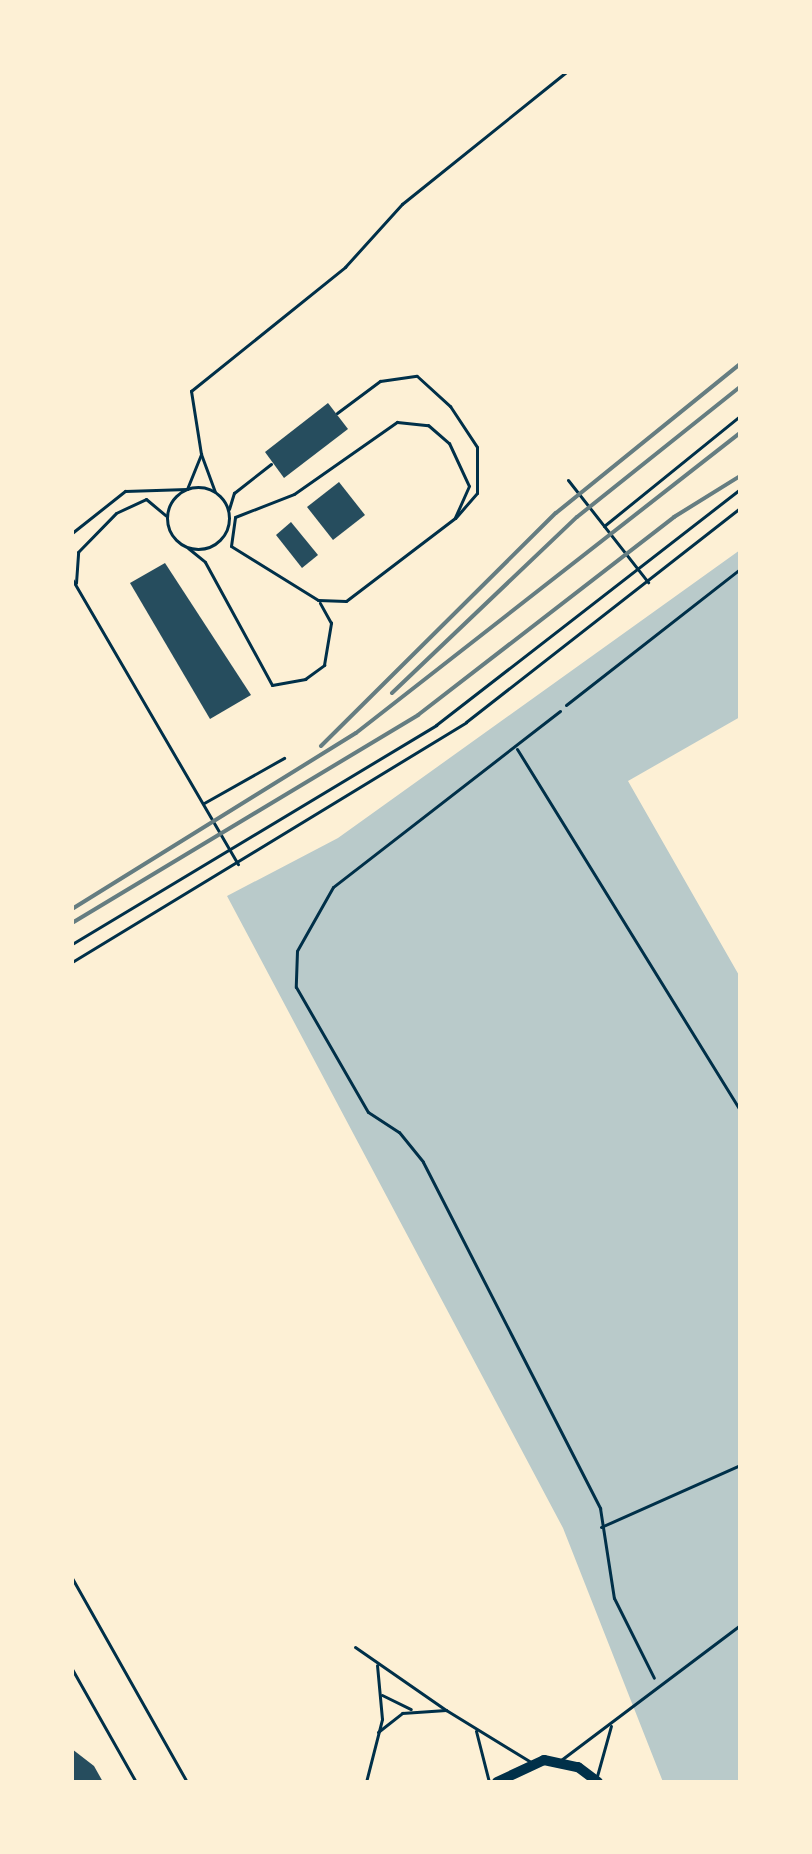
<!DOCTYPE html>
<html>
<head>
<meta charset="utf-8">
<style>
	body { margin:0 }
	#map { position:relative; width:812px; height:1854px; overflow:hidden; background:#fdf0d5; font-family:"PT Sans",sans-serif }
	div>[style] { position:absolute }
	.green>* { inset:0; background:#b9caca }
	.building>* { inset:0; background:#264d5e }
	.path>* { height:3px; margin:-1.5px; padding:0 1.5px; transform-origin:1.5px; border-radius:1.5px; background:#003049 }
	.service>* { height:3px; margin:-1.5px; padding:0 1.5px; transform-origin:1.5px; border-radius:1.5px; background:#003049 }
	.service>.ring { margin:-1.5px; padding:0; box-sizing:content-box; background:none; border:3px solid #003049; border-radius:50% }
	.trunk>* { height:10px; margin:-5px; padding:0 5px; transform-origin:5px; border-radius:5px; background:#003049 }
	.rail>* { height:4px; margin:-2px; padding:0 2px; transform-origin:2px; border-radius:2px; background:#657d81 }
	span { translate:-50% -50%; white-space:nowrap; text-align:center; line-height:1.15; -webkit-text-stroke:8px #fdf0d5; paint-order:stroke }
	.frame { position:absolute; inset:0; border:74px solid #fdf0d5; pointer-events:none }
</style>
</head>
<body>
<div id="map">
	<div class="green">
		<div style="clip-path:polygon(740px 550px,740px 717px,628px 781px,740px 977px,740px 1782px,663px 1782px,563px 1528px,227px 896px,338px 838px)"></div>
	</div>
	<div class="building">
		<div style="clip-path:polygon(328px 403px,348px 429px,284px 478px,265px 452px)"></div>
		<div style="clip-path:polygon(339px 482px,365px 515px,333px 540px,307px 507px)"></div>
		<div style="clip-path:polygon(291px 522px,318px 555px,302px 568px,276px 535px)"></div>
		<div style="clip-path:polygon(165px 563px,251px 695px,210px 719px,130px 583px)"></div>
		<div style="clip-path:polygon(72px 1749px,94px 1766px,103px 1782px,72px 1782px)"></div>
	</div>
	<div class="path">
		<div style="left:560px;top:711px;width:287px;rotate:142.2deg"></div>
		<div style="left:333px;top:887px;width:73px;rotate:119.4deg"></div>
		<div style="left:297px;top:951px;width:36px;rotate:92deg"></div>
		<div style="left:296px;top:987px;width:144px;rotate:60.1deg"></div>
		<div style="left:368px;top:1112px;width:37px;rotate:33deg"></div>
		<div style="left:399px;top:1132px;width:38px;rotate:51deg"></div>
		<div style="left:423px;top:1162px;width:389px;rotate:62.9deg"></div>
		<div style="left:600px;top:1508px;width:91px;rotate:81.2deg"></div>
		<div style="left:614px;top:1598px;width:89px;rotate:63.4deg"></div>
		<div style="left:517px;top:749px;width:424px;rotate:58.3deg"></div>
		<div style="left:601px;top:1527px;width:152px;rotate:-24deg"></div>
	</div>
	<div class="service">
		<div style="left:337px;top:413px;width:54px;rotate:-36.7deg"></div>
		<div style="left:380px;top:381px;width:37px;rotate:-8deg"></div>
		<div style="left:417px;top:376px;width:45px;rotate:42.3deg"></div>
		<div style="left:450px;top:406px;width:49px;rotate:56.6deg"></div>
		<div style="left:477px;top:447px;width:46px;rotate:90deg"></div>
		<div style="left:477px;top:493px;width:33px;rotate:131deg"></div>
		<div style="left:455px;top:518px;width:137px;rotate:142.7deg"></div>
		<div style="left:346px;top:601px;width:28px;rotate:-178deg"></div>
		<div style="left:318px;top:600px;width:102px;rotate:-148.2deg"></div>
		<div style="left:231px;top:546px;width:29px;rotate:-82deg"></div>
		<div style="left:235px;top:517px;width:63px;rotate:-21.3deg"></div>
		<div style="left:294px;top:494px;width:126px;rotate:-35deg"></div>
		<div style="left:397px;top:422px;width:31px;rotate:6deg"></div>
		<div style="left:428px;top:425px;width:28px;rotate:41deg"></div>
		<div style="left:449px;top:443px;width:47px;rotate:65.1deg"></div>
		<div style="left:469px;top:486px;width:35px;rotate:114deg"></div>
		<div style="left:201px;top:454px;width:64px;rotate:-99deg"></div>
		<div style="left:191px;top:391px;width:198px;rotate:-38.8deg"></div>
		<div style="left:345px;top:267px;width:85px;rotate:-47.9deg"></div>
		<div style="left:402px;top:204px;width:211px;rotate:-38.8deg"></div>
		<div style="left:568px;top:480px;width:130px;rotate:51.9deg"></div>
		<div class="ring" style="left:167px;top:487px;width:59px;height:59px"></div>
		<div style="left:229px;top:509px;width:17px;rotate:-73deg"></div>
		<div style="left:234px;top:493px;width:47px;rotate:-38.1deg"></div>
		<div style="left:604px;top:526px;width:175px;rotate:-39deg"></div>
		<div style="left:72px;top:533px;width:68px;rotate:-38.4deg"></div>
		<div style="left:125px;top:491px;width:62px;rotate:-1.8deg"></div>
		<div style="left:187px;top:489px;width:38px;rotate:-68deg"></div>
		<div style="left:201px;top:454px;width:40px;rotate:69.8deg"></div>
		<div style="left:188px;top:548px;width:22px;rotate:39deg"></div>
		<div style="left:205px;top:562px;width:140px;rotate:61.4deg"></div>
		<div style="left:272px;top:685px;width:34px;rotate:-10deg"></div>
		<div style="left:305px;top:679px;width:24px;rotate:-36deg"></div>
		<div style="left:324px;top:665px;width:43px;rotate:-80.5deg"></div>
		<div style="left:331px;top:623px;width:23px;rotate:-119deg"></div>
		<div style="left:72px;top:579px;width:330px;rotate:59.8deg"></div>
		<div style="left:76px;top:583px;width:31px;rotate:-86deg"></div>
		<div style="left:78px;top:552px;width:54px;rotate:-45.7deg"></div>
		<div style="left:116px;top:513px;width:33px;rotate:-25deg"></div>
		<div style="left:146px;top:499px;width:26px;rotate:40deg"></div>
		<div style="left:566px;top:705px;width:221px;rotate:-38deg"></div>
		<div style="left:204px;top:803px;width:92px;rotate:-29.4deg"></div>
		<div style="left:72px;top:944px;width:425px;rotate:-31deg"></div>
		<div style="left:436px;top:725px;width:385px;rotate:-37.8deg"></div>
		<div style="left:72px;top:962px;width:461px;rotate:-31.3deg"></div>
		<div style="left:466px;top:722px;width:348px;rotate:-38deg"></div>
		<div style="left:72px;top:1578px;width:234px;rotate:60.6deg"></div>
		<div style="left:355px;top:1647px;width:111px;rotate:34.7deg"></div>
		<div style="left:72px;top:1669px;width:130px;rotate:60.5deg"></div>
		<div style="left:382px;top:1695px;width:32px;rotate:26deg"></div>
		<div style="left:476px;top:1731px;width:53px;rotate:75.7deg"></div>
		<div style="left:378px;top:1732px;width:31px;rotate:-38deg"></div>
		<div style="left:402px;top:1713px;width:44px;rotate:-3.9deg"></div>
		<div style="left:446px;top:1710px;width:100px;rotate:31.5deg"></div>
		<div style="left:561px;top:1760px;width:224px;rotate:-37deg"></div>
		<div style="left:597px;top:1776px;width:52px;rotate:-74.4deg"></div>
		<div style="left:366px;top:1782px;width:65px;rotate:-75.7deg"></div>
		<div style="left:382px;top:1719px;width:54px;rotate:-95.3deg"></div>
	</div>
	<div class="trunk">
		<div style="left:497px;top:1782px;width:52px;rotate:-25.1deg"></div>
		<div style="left:544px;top:1760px;width:35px;rotate:12deg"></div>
		<div style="left:578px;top:1767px;width:25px;rotate:37deg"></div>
	</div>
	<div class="rail">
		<div style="left:392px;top:693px;width:255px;rotate:-43.6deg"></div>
		<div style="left:577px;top:517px;width:208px;rotate:-38.6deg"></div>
		<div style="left:321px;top:746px;width:331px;rotate:-44.8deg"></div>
		<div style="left:556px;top:513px;width:237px;rotate:-39deg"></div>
		<div style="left:72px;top:909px;width:334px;rotate:-31.8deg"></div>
		<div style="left:356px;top:733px;width:487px;rotate:-38deg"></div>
		<div style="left:72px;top:923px;width:404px;rotate:-31deg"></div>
		<div style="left:418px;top:715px;width:324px;rotate:-37.7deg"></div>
		<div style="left:674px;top:517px;width:78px;rotate:-31.8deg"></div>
	</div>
	<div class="frame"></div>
</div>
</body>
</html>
